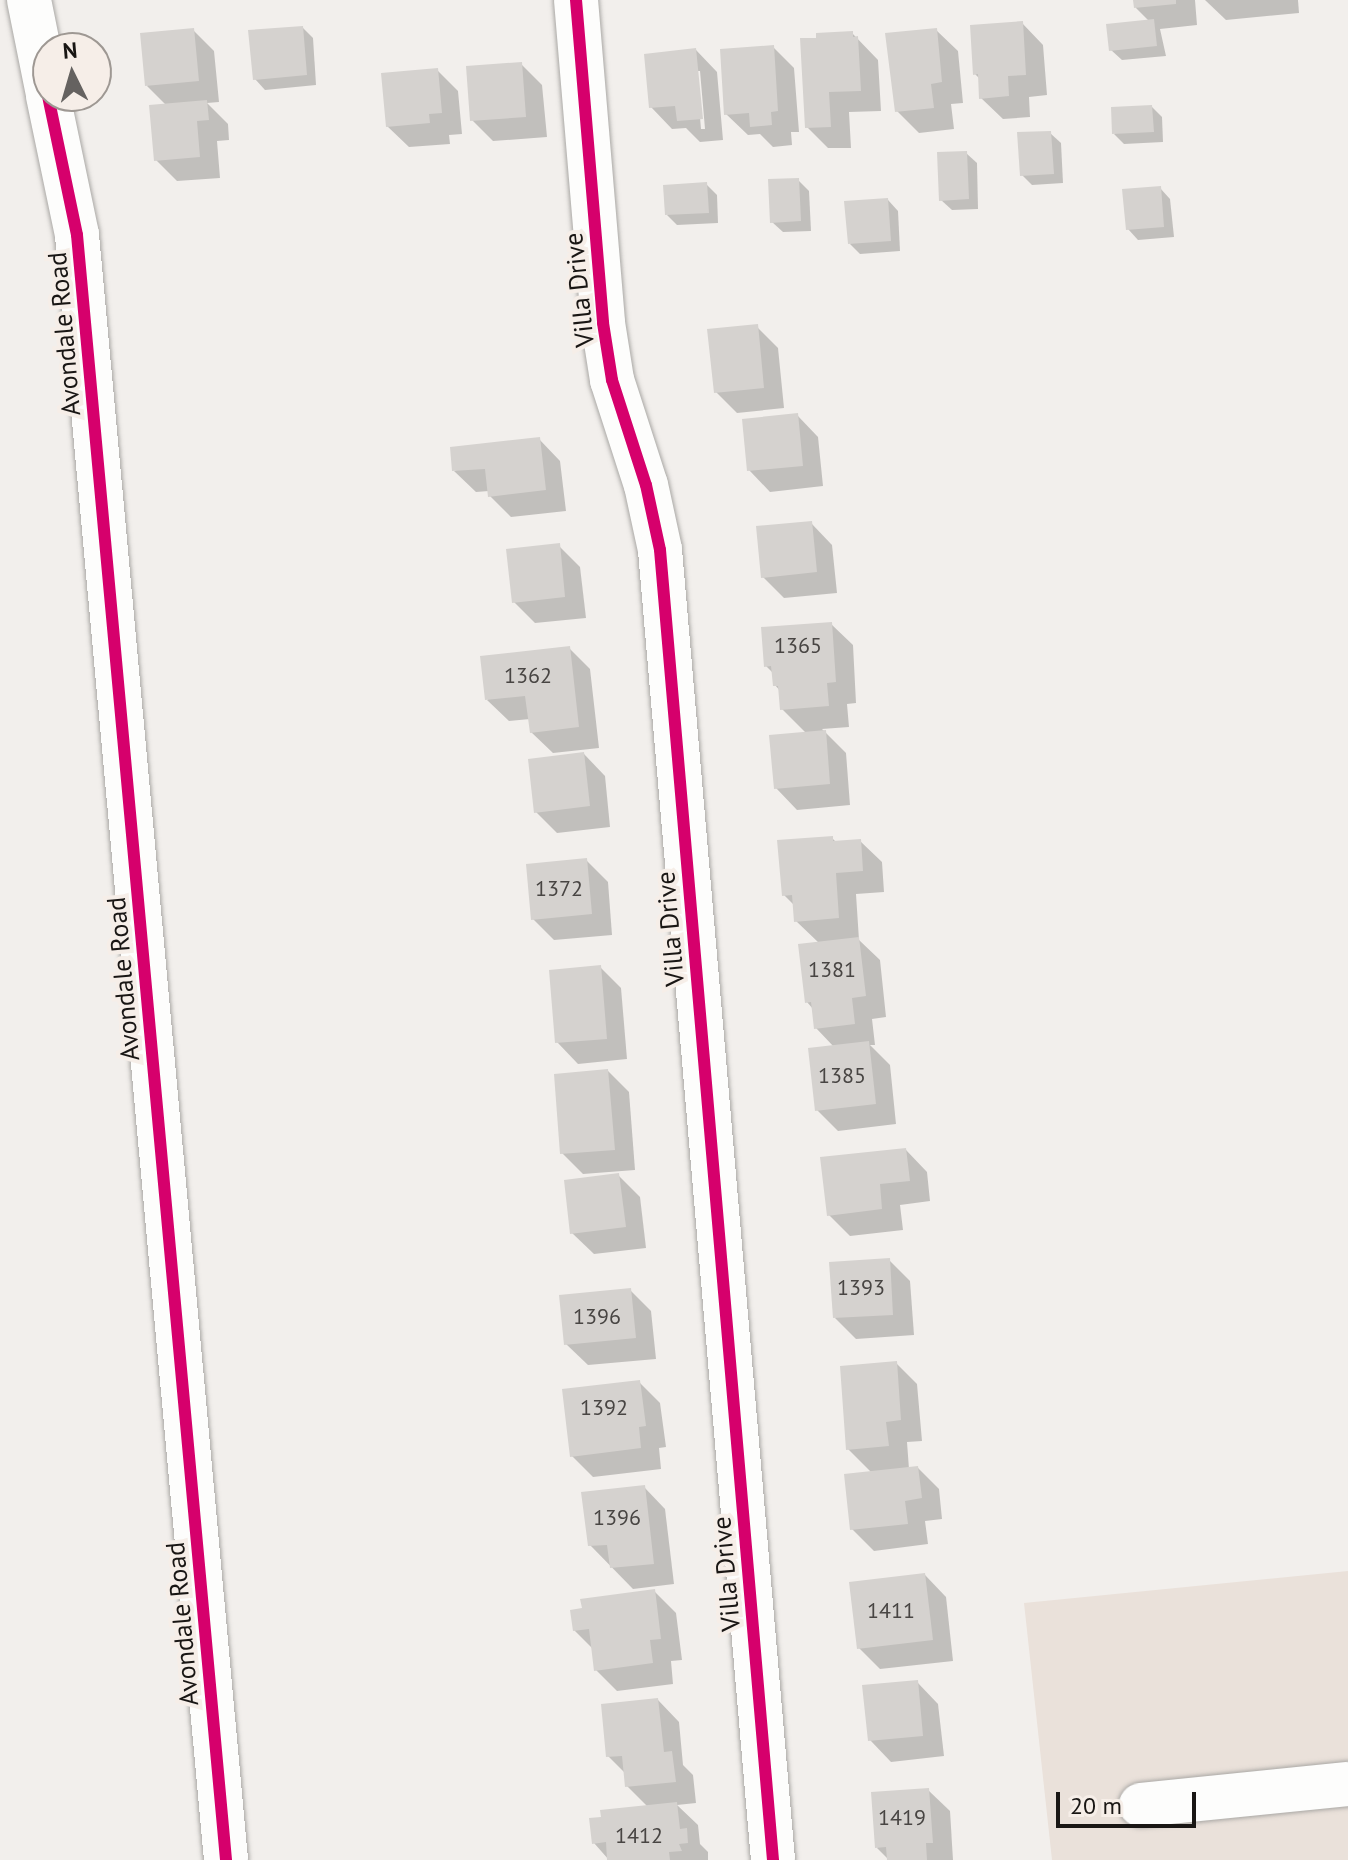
<!DOCTYPE html>
<html>
<head>
<meta charset="utf-8">
<style>
	body { margin:0 }
	#map { position:relative; width:1348px; height:1860px; overflow:hidden; background:#f2efec; font-family:"PT Sans",sans-serif }
	div>[style] { position:absolute }
	.built>* { inset:0; background:#eae1da }
	.shadow>* { inset:0; background:#0003 }
	.building>* { inset:0; background:#d5d2cf }
	.roads { filter:drop-shadow(0 0 2px #aaa8a5) drop-shadow(0 0 2px #aaa8a5) }
	.minor>* { height:44px; margin:-22px; padding:0 22px; transform-origin:22px; border-radius:22px; background:#fdfdfc }
	.cycleway>* { height:12px; margin:-6px; padding:0 6px; transform-origin:6px; border-radius:6px; background:#d6006c }
	span { translate:-50% -50%; white-space:nowrap; text-align:center; line-height:1.15; -webkit-text-stroke:8px #f6eee8; paint-order:stroke }
	.number-label { font-size:22px; color:#484543 }
	.number-label span { -webkit-text-stroke-width:0 }
	.street-label { font-size:26px; color:#191614 }
	.north { position:absolute; left:32px; top:32px; width:80px; height:80px; box-sizing:border-box; background:#f6eee8; border:2px solid #9e9893; border-radius:50%; rotate:355deg; font-size:22px; font-weight:700; line-height:32px; text-align:center; color:#191614 }
	.north::after { content:''; display:block; margin:auto; width:28px; height:36px; background:#656260; clip-path:polygon(50% 0,100% 100%,50% 72%,0 100%) }
	.scale { position:absolute; left:1056px; top:1792px; width:140px; height:36px; box-sizing:border-box; border:4px solid #191614; border-top:0; padding-left:10px; font-size:24px; line-height:28px; white-space:nowrap; color:#191614; -webkit-text-stroke:6px #f6eee8; paint-order:stroke }
</style>
</head>
<body>
<div id="map">
	<div class="built">
		<div style="clip-path:polygon(1348px 1571px,1348px 1860px,1052px 1860px,1024px 1603px)"></div>
	</div>
	<div class="shadow">
		<div style="clip-path:polygon(1135px 0,1195px 0,1197px 25px,1160px 29px,1166px 56px,1122px 60px,1111px 50px,1150px 22px,1136px 8px)"></div>
		<div style="clip-path:polygon(1205px 0,1298px 0,1299px 13px,1226px 20px)"></div>
		<div style="clip-path:polygon(1022px 23px,1043px 45px,1047px 95px,1029px 97px,1030px 117px,1003px 119px,981px 98px,980px 79px,975px 74px)"></div>
		<div style="clip-path:polygon(303px 28px,313px 38px,316px 85px,265px 90px,255px 79px)"></div>
		<div style="clip-path:polygon(193px 30px,214px 51px,219px 102px,207px 103px,228px 124px,229px 140px,217px 141px,220px 178px,177px 181px,156px 160px,167px 106px,147px 86px)"></div>
		<div style="clip-path:polygon(936px 30px,958px 51px,963px 103px,951px 104px,954px 129px,919px 133px,897px 111px)"></div>
		<div style="clip-path:polygon(852px 33px,878px 60px,881px 111px,849px 112px,851px 148px,828px 148px,807px 127px)"></div>
		<div style="clip-path:polygon(773px 47px,794px 68px,799px 132px,791px 132px,792px 145px,773px 147px,760px 134px,748px 135px,726px 114px)"></div>
		<div style="clip-path:polygon(evenodd,696px 50px,717px 72px,723px 140px,700px 142px,686px 128px,672px 129px,651px 107px,696px 50px,696px 71px,700px 71px,705px 129px,701px 129px,696px 71px)"></div>
		<div style="clip-path:polygon(521px 64px,542px 85px,547px 137px,493px 141px,472px 120px)"></div>
		<div style="clip-path:polygon(437px 70px,458px 91px,462px 134px,449px 135px,450px 144px,409px 147px,387px 126px)"></div>
		<div style="clip-path:polygon(1152px 107px,1162px 117px,1163px 142px,1124px 144px,1114px 134px)"></div>
		<div style="clip-path:polygon(1050px 133px,1061px 143px,1063px 183px,1032px 185px,1022px 175px)"></div>
		<div style="clip-path:polygon(966px 153px,977px 163px,978px 209px,952px 210px,941px 200px)"></div>
		<div style="clip-path:polygon(798px 180px,809px 191px,811px 231px,783px 232px,772px 222px)"></div>
		<div style="clip-path:polygon(706px 184px,717px 195px,718px 223px,677px 225px,667px 215px)"></div>
		<div style="clip-path:polygon(1160px 188px,1170px 199px,1174px 237px,1138px 240px,1128px 229px)"></div>
		<div style="clip-path:polygon(888px 200px,898px 211px,900px 251px,860px 254px,850px 244px)"></div>
		<div style="clip-path:polygon(757px 327px,778px 348px,784px 408px,737px 413px,716px 392px)"></div>
		<div style="clip-path:polygon(797px 415px,818px 437px,823px 486px,770px 492px,749px 470px)"></div>
		<div style="clip-path:polygon(539px 439px,560px 461px,566px 511px,511px 517px,490px 496px,489px 491px,476px 492px,454px 471px)"></div>
		<div style="clip-path:polygon(811px 523px,832px 545px,837px 593px,784px 598px,763px 577px)"></div>
		<div style="clip-path:polygon(559px 546px,580px 567px,586px 618px,535px 623px,514px 602px)"></div>
		<div style="clip-path:polygon(831px 624px,853px 645px,856px 703px,847px 704px,849px 727px,822px 729px,846px 753px,850px 805px,797px 810px,776px 788px,806px 733px,782px 709px,781px 692px,775px 685px,774px 674px,766px 666px)"></div>
		<div style="clip-path:polygon(569px 648px,590px 669px,599px 748px,553px 753px,531px 732px,530px 719px,509px 721px,487px 700px)"></div>
		<div style="clip-path:polygon(584px 754px,605px 776px,610px 827px,557px 833px,536px 812px)"></div>
		<div style="clip-path:polygon(832px 838px,836px 842px,860px 841px,882px 862px,884px 892px,856px 894px,859px 940px,880px 960px,886px 1017px,872px 1019px,875px 1045px,870px 1045px,890px 1065px,896px 1124px,838px 1131px,817px 1110px,834px 1047px,816px 1028px,813px 1009px,807px 1002px,819px 943px,796px 921px,795px 906px,784px 895px)"></div>
		<div style="clip-path:polygon(586px 860px,608px 882px,612px 935px,554px 940px,533px 919px)"></div>
		<div style="clip-path:polygon(600px 967px,621px 988px,627px 1059px,578px 1064px,557px 1042px)"></div>
		<div style="clip-path:polygon(608px 1071px,629px 1092px,635px 1170px,583px 1174px,562px 1153px)"></div>
		<div style="clip-path:polygon(906px 1150px,927px 1172px,930px 1201px,900px 1205px,903px 1230px,850px 1236px,829px 1215px)"></div>
		<div style="clip-path:polygon(619px 1176px,640px 1197px,646px 1248px,594px 1254px,572px 1233px)"></div>
		<div style="clip-path:polygon(889px 1260px,910px 1281px,914px 1335px,856px 1339px,835px 1318px)"></div>
		<div style="clip-path:polygon(630px 1290px,651px 1311px,656px 1359px,588px 1365px,566px 1344px)"></div>
		<div style="clip-path:polygon(896px 1363px,917px 1384px,922px 1441px,907px 1442px,909px 1469px,918px 1468px,939px 1489px,942px 1519px,925px 1521px,928px 1544px,874px 1551px,852px 1529px,872px 1473px,848px 1449px)"></div>
		<div style="clip-path:polygon(639px 1382px,660px 1403px,666px 1447px,659px 1448px,661px 1469px,593px 1477px,572px 1456px)"></div>
		<div style="clip-path:polygon(644px 1487px,665px 1509px,674px 1584px,633px 1589px,590px 1545px)"></div>
		<div style="clip-path:polygon(925px 1575px,946px 1597px,953px 1661px,880px 1669px,859px 1648px)"></div>
		<div style="clip-path:polygon(654px 1591px,676px 1613px,682px 1660px,671px 1661px,673px 1684px,617px 1691px,596px 1670px,594px 1650px,574px 1630px)"></div>
		<div style="clip-path:polygon(917px 1682px,938px 1704px,944px 1756px,891px 1762px,870px 1740px)"></div>
		<div style="clip-path:polygon(658px 1700px,679px 1722px,683px 1765px,693px 1775px,696px 1803px,677px 1805px,698px 1825px,700px 1844px,708px 1852px,708px 1860px,609px 1860px,594px 1843px,648px 1807px,627px 1786px,626px 1774px,608px 1756px)"></div>
		<div style="clip-path:polygon(928px 1790px,950px 1811px,953px 1860px,889px 1860px,877px 1848px)"></div>
	</div>
	<div class="building">
		<div style="clip-path:polygon(1133px 0,1176px 0,1176px 4px,1134px 8px)"></div>
		<div style="clip-path:polygon(1154px 19px,1157px 46px,1109px 51px,1106px 24px)"></div>
		<div style="clip-path:polygon(1023px 21px,1026px 75px,1008px 76px,1009px 96px,979px 99px,978px 74px,973px 75px,970px 25px)"></div>
		<div style="clip-path:polygon(303px 26px,307px 75px,253px 80px,248px 30px)"></div>
		<div style="clip-path:polygon(194px 28px,199px 81px,145px 86px,140px 33px)"></div>
		<div style="clip-path:polygon(937px 28px,942px 82px,931px 84px,934px 108px,895px 112px,885px 33px)"></div>
		<div style="clip-path:polygon(853px 31px,853px 37px,858px 36px,861px 91px,829px 92px,831px 127px,805px 128px,800px 38px,816px 38px,816px 33px)"></div>
		<div style="clip-path:polygon(774px 45px,778px 111px,771px 112px,772px 125px,750px 127px,749px 113px,724px 115px,720px 49px)"></div>
		<div style="clip-path:polygon(696px 48px,703px 119px,677px 121px,675px 106px,649px 108px,644px 54px)"></div>
		<div style="clip-path:polygon(522px 62px,526px 117px,470px 121px,466px 66px)"></div>
		<div style="clip-path:polygon(438px 68px,442px 113px,429px 114px,430px 123px,386px 127px,381px 73px)"></div>
		<div style="clip-path:polygon(207px 100px,209px 120px,197px 121px,200px 157px,154px 161px,149px 105px)"></div>
		<div style="clip-path:polygon(1152px 105px,1154px 132px,1112px 134px,1111px 107px)"></div>
		<div style="clip-path:polygon(1051px 131px,1054px 174px,1020px 176px,1017px 132px)"></div>
		<div style="clip-path:polygon(967px 151px,969px 199px,939px 201px,937px 152px)"></div>
		<div style="clip-path:polygon(799px 178px,801px 221px,770px 223px,768px 179px)"></div>
		<div style="clip-path:polygon(707px 182px,709px 213px,665px 215px,663px 185px)"></div>
		<div style="clip-path:polygon(1161px 186px,1164px 227px,1126px 230px,1122px 189px)"></div>
		<div style="clip-path:polygon(888px 198px,891px 241px,848px 244px,844px 201px)"></div>
		<div style="clip-path:polygon(758px 324px,764px 388px,714px 393px,707px 329px)"></div>
		<div style="clip-path:polygon(798px 413px,803px 466px,747px 471px,742px 419px)"></div>
		<div style="clip-path:polygon(540px 437px,546px 490px,488px 497px,485px 469px,452px 471px,450px 447px)"></div>
		<div style="clip-path:polygon(812px 521px,817px 572px,761px 578px,756px 526px)"></div>
		<div style="clip-path:polygon(560px 543px,565px 597px,512px 603px,506px 549px)"></div>
		<div style="clip-path:polygon(832px 622px,836px 682px,827px 683px,829px 706px,780px 710px,778px 686px,773px 686px,771px 666px,764px 667px,761px 627px)"></div>
		<div style="clip-path:polygon(570px 646px,579px 727px,530px 733px,525px 696px,485px 700px,480px 656px)"></div>
		<div style="clip-path:polygon(826px 730px,830px 784px,774px 789px,769px 735px)"></div>
		<div style="clip-path:polygon(584px 752px,590px 806px,534px 813px,528px 759px)"></div>
		<div style="clip-path:polygon(833px 836px,833px 841px,861px 839px,863px 871px,836px 873px,839px 918px,794px 922px,792px 895px,782px 896px,777px 840px)"></div>
		<div style="clip-path:polygon(587px 858px,592px 914px,531px 920px,526px 864px)"></div>
		<div style="clip-path:polygon(859px 937px,866px 996px,852px 998px,855px 1024px,814px 1029px,811px 1002px,805px 1003px,798px 944px)"></div>
		<div style="clip-path:polygon(601px 965px,607px 1039px,555px 1043px,549px 970px)"></div>
		<div style="clip-path:polygon(869px 1041px,876px 1104px,815px 1111px,808px 1048px)"></div>
		<div style="clip-path:polygon(608px 1069px,615px 1150px,560px 1154px,554px 1074px)"></div>
		<div style="clip-path:polygon(906px 1148px,910px 1181px,880px 1184px,882px 1209px,827px 1216px,820px 1157px)"></div>
		<div style="clip-path:polygon(619px 1173px,626px 1227px,570px 1234px,564px 1180px)"></div>
		<div style="clip-path:polygon(890px 1258px,893px 1315px,833px 1318px,829px 1262px)"></div>
		<div style="clip-path:polygon(631px 1288px,636px 1338px,564px 1345px,559px 1295px)"></div>
		<div style="clip-path:polygon(897px 1361px,901px 1420px,886px 1422px,889px 1446px,846px 1450px,840px 1366px)"></div>
		<div style="clip-path:polygon(640px 1380px,646px 1426px,639px 1427px,641px 1448px,570px 1457px,562px 1389px)"></div>
		<div style="clip-path:polygon(918px 1466px,922px 1498px,905px 1501px,908px 1524px,850px 1530px,844px 1474px)"></div>
		<div style="clip-path:polygon(645px 1485px,654px 1564px,610px 1568px,607px 1545px,588px 1546px,581px 1492px)"></div>
		<div style="clip-path:polygon(925px 1573px,933px 1640px,857px 1649px,849px 1582px)"></div>
		<div style="clip-path:polygon(655px 1589px,661px 1639px,650px 1640px,653px 1663px,594px 1671px,589px 1629px,573px 1631px,570px 1610px,582px 1608px,580px 1599px)"></div>
		<div style="clip-path:polygon(918px 1680px,923px 1736px,868px 1741px,862px 1685px)"></div>
		<div style="clip-path:polygon(658px 1698px,664px 1752px,672px 1751px,676px 1782px,625px 1787px,622px 1756px,606px 1757px,601px 1704px)"></div>
		<div style="clip-path:polygon(929px 1788px,933px 1843px,926px 1843px,927px 1860px,887px 1860px,886px 1847px,875px 1848px,871px 1792px)"></div>
		<div style="clip-path:polygon(677px 1802px,680px 1829px,687px 1828px,688px 1843px,679px 1844px,682px 1851px,669px 1852px,670px 1860px,607px 1860px,606px 1842px,592px 1844px,589px 1818px,601px 1817px,600px 1810px)"></div>
	</div>
	<div class="roads">
		<div class="minor">
			<div style="left:29px;top:0;width:96px;rotate:78.6deg"></div>
			<div style="left:576px;top:0;width:324px;rotate:85.2deg"></div>
			<div style="left:603px;top:323px;width:58px;rotate:81deg"></div>
			<div style="left:612px;top:380px;width:110px;rotate:72.1deg"></div>
			<div style="left:646px;top:485px;width:66px;rotate:77.8deg"></div>
			<div style="left:660px;top:550px;width:1315px;rotate:85.07deg"></div>
			<div style="left:48px;top:96px;width:142px;rotate:78.2deg"></div>
			<div style="left:77px;top:235px;width:1632px;rotate:84.76deg"></div>
			<div style="left:1141px;top:1805px;width:208px;rotate:-5.8deg"></div>
		</div>
	</div>
	<div class="cycleway">
		<div style="left:576px;top:0;width:324px;rotate:85.2deg"></div>
		<div style="left:603px;top:323px;width:58px;rotate:81deg"></div>
		<div style="left:612px;top:380px;width:110px;rotate:72.1deg"></div>
		<div style="left:646px;top:485px;width:66px;rotate:77.8deg"></div>
		<div style="left:660px;top:550px;width:1315px;rotate:85.07deg"></div>
		<div style="left:48px;top:96px;width:142px;rotate:78.2deg"></div>
		<div style="left:77px;top:235px;width:1632px;rotate:84.76deg"></div>
	</div>
	<div class="number-label">
		<span style="left:798px;top:646px">1365</span>
		<span style="left:528px;top:676px">1362</span>
		<span style="left:559px;top:889px">1372</span>
		<span style="left:832px;top:970px">1381</span>
		<span style="left:842px;top:1076px">1385</span>
		<span style="left:861px;top:1288px">1393</span>
		<span style="left:597px;top:1317px">1396</span>
		<span style="left:604px;top:1408px">1392</span>
		<span style="left:617px;top:1518px">1396</span>
		<span style="left:891px;top:1611px">1411</span>
		<span style="left:902px;top:1818px">1419</span>
		<span style="left:639px;top:1836px">1412</span>
	</div>
	<div class="street-label">
		<span style="left:579px;top:290px;rotate:-96deg">Villa Drive</span>
		<span style="left:64px;top:334px;rotate:-95deg">Avondale Road</span>
		<span style="left:670px;top:929px;rotate:-95deg">Villa Drive</span>
		<span style="left:123px;top:979px;rotate:-95deg">Avondale Road</span>
		<span style="left:726px;top:1574px;rotate:-95deg">Villa Drive</span>
		<span style="left:182px;top:1624px;rotate:-95deg">Avondale Road</span>
	</div>
	<div class="north">N</div>
	<div class="scale">20 m</div>
</div>
</body>
</html>
